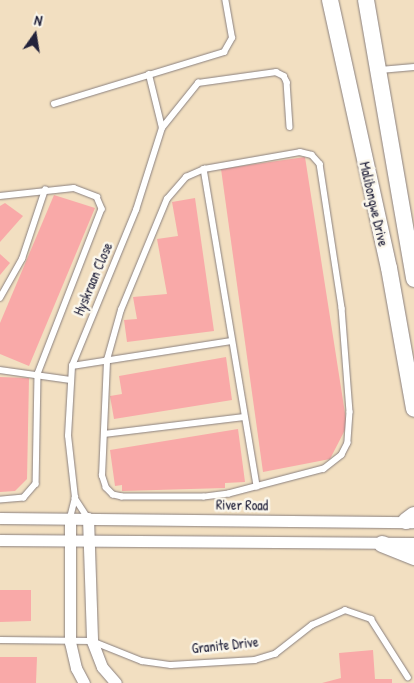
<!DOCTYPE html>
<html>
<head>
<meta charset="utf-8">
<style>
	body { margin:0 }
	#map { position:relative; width:414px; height:683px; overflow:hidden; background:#f2dfc1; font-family:"Patrick Hand",sans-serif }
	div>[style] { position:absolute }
	.building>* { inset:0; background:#f9a9a8 }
	.roads { filter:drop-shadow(0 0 1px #8a807e) drop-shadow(0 0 1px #8a807e) }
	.service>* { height:5.5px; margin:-2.75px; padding:0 2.75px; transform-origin:2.75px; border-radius:2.75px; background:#fff }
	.minor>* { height:11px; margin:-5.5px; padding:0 5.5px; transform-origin:5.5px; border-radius:5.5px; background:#fff }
	.secondary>* { height:16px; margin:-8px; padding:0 8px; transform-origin:8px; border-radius:8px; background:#fff }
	span { translate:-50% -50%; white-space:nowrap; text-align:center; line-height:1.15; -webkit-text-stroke:5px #fbf7ec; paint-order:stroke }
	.street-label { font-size:14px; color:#22223b }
	.north { position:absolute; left:10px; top:10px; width:50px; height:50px; -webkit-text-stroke:4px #fbf7ec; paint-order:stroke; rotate:13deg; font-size:14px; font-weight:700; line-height:20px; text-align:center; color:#22223b }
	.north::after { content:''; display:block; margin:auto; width:18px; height:22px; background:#22223b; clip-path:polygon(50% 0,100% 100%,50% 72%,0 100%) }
</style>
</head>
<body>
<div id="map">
	<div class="building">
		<div style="clip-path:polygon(305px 157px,347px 426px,330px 459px,263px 472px,221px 169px)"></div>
		<div style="clip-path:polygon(54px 195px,95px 208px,29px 366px,0 354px,0 323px)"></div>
		<div style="clip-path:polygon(195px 198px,214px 331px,127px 342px,124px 320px,137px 319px,133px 297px,167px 294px,157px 239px,178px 236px,172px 202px)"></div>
		<div style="clip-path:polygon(5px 203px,23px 216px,0 242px,0 206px)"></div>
		<div style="clip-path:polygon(0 254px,10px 263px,0 275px)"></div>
		<div style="clip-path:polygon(226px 357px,232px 400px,114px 419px,110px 396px,122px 394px,119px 376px)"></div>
		<div style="clip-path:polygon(0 377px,29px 378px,27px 479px,15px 491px,0 492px)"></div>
		<div style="clip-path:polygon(238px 429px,245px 482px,225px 483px,225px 488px,122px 491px,122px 485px,115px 486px,110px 450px)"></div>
		<div style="clip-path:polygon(0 590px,31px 590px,31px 621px,0 622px)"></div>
		<div style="clip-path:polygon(373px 650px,375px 679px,392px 679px,392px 683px,322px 683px,341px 678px,339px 653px)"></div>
		<div style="clip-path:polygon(0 657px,37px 657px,36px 683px,0 683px)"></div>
	</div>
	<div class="roads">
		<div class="service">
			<div style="left:380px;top:70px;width:34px;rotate:-5deg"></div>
			<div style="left:54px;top:104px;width:178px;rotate:-17deg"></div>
			<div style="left:224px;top:52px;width:16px;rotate:-60deg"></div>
			<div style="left:232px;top:38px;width:39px;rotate:-100deg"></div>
			<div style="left:162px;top:128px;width:58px;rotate:-51.3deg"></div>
			<div style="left:198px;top:83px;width:79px;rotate:-8deg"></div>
			<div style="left:276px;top:72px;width:9px;rotate:27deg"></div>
			<div style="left:284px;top:76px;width:7px;rotate:63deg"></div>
			<div style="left:287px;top:82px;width:45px;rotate:86.2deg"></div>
			<div style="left:300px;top:152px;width:12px;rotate:14deg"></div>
			<div style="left:312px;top:155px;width:12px;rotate:48deg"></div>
			<div style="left:320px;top:164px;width:146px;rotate:81.3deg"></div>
			<div style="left:342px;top:308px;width:104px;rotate:85.6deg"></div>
			<div style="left:350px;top:412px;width:31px;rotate:94deg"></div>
			<div style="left:348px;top:443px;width:13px;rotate:117deg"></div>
			<div style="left:342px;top:455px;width:23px;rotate:142deg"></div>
			<div style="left:324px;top:469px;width:98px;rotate:165.3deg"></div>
			<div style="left:229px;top:494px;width:25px;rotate:173deg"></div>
			<div style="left:204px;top:497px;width:82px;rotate:180deg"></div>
			<div style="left:122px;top:497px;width:9px;rotate:-167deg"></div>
			<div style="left:113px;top:495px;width:10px;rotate:-135deg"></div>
			<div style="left:106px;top:488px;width:13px;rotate:-108deg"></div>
			<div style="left:102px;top:476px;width:116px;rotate:-87.5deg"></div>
			<div style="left:107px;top:360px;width:52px;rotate:-74.4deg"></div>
			<div style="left:121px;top:310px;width:120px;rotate:-67.5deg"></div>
			<div style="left:167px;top:199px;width:29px;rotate:-49deg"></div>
			<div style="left:186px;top:177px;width:20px;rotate:-24deg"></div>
			<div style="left:204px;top:169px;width:97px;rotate:-10deg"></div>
			<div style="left:204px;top:169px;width:322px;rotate:80.5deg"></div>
			<div style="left:0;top:196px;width:74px;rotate:-6.2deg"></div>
			<div style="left:74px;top:188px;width:25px;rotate:21deg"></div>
			<div style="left:97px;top:197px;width:13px;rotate:67deg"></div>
			<div style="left:102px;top:209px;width:177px;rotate:111.2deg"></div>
			<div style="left:38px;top:374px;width:110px;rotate:91deg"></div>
			<div style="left:36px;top:484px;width:18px;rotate:131deg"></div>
			<div style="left:24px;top:498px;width:24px;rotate:175deg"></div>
			<div style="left:0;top:298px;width:45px;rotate:-60.6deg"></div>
			<div style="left:22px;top:259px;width:73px;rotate:-71.6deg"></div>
			<div style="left:72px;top:366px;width:161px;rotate:-8.9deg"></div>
			<div style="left:0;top:370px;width:71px;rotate:8.1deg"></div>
			<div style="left:104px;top:434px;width:141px;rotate:-6.9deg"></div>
			<div style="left:75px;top:498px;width:24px;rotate:57deg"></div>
			<div style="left:70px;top:518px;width:21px;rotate:-76deg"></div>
			<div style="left:75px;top:498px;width:62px;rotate:-96.4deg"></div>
			<div style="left:68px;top:436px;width:70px;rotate:-86.7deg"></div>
			<div style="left:72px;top:366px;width:169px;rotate:-67.7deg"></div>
			<div style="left:136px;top:210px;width:86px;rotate:-72.4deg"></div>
			<div style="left:162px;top:128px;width:55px;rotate:-103.8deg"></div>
			<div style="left:0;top:640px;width:92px;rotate:0.6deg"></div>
			<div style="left:92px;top:641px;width:54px;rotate:21.8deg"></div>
			<div style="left:142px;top:661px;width:29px;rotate:8deg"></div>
			<div style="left:171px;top:665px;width:84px;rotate:-3.4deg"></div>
			<div style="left:255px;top:660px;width:21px;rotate:-17deg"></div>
			<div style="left:275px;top:654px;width:47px;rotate:-38.1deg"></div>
			<div style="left:312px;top:625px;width:36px;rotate:-24deg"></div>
			<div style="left:345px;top:610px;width:28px;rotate:19deg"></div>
			<div style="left:371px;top:619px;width:69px;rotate:57.5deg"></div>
		</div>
		<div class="minor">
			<div style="left:0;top:518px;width:412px;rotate:0.6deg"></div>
			<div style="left:70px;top:518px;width:124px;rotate:90deg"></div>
			<div style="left:70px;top:642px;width:27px;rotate:77deg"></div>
			<div style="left:76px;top:668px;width:17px;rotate:62deg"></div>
			<div style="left:88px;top:518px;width:123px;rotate:88.1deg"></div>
			<div style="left:92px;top:641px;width:28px;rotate:69deg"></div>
			<div style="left:102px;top:667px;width:21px;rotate:49deg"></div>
			<div style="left:0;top:540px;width:414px;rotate:0.4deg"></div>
		</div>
		<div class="secondary">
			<div style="left:330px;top:0;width:274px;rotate:77.6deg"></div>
			<div style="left:389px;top:268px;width:143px;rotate:79.9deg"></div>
			<div style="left:366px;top:0;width:283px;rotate:80.2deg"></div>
			<div style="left:406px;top:521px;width:10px;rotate:-37deg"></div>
			<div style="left:382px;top:544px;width:35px;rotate:22deg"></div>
		</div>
	</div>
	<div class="street-label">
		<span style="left:374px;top:204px;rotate:77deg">Malibongwe Drive</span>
		<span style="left:93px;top:279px;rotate:-67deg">Hyskraan Close</span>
		<span style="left:242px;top:505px;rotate:1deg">River Road</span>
		<span style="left:225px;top:645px;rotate:-6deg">Granite Drive</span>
	</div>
	<div class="north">N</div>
</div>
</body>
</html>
